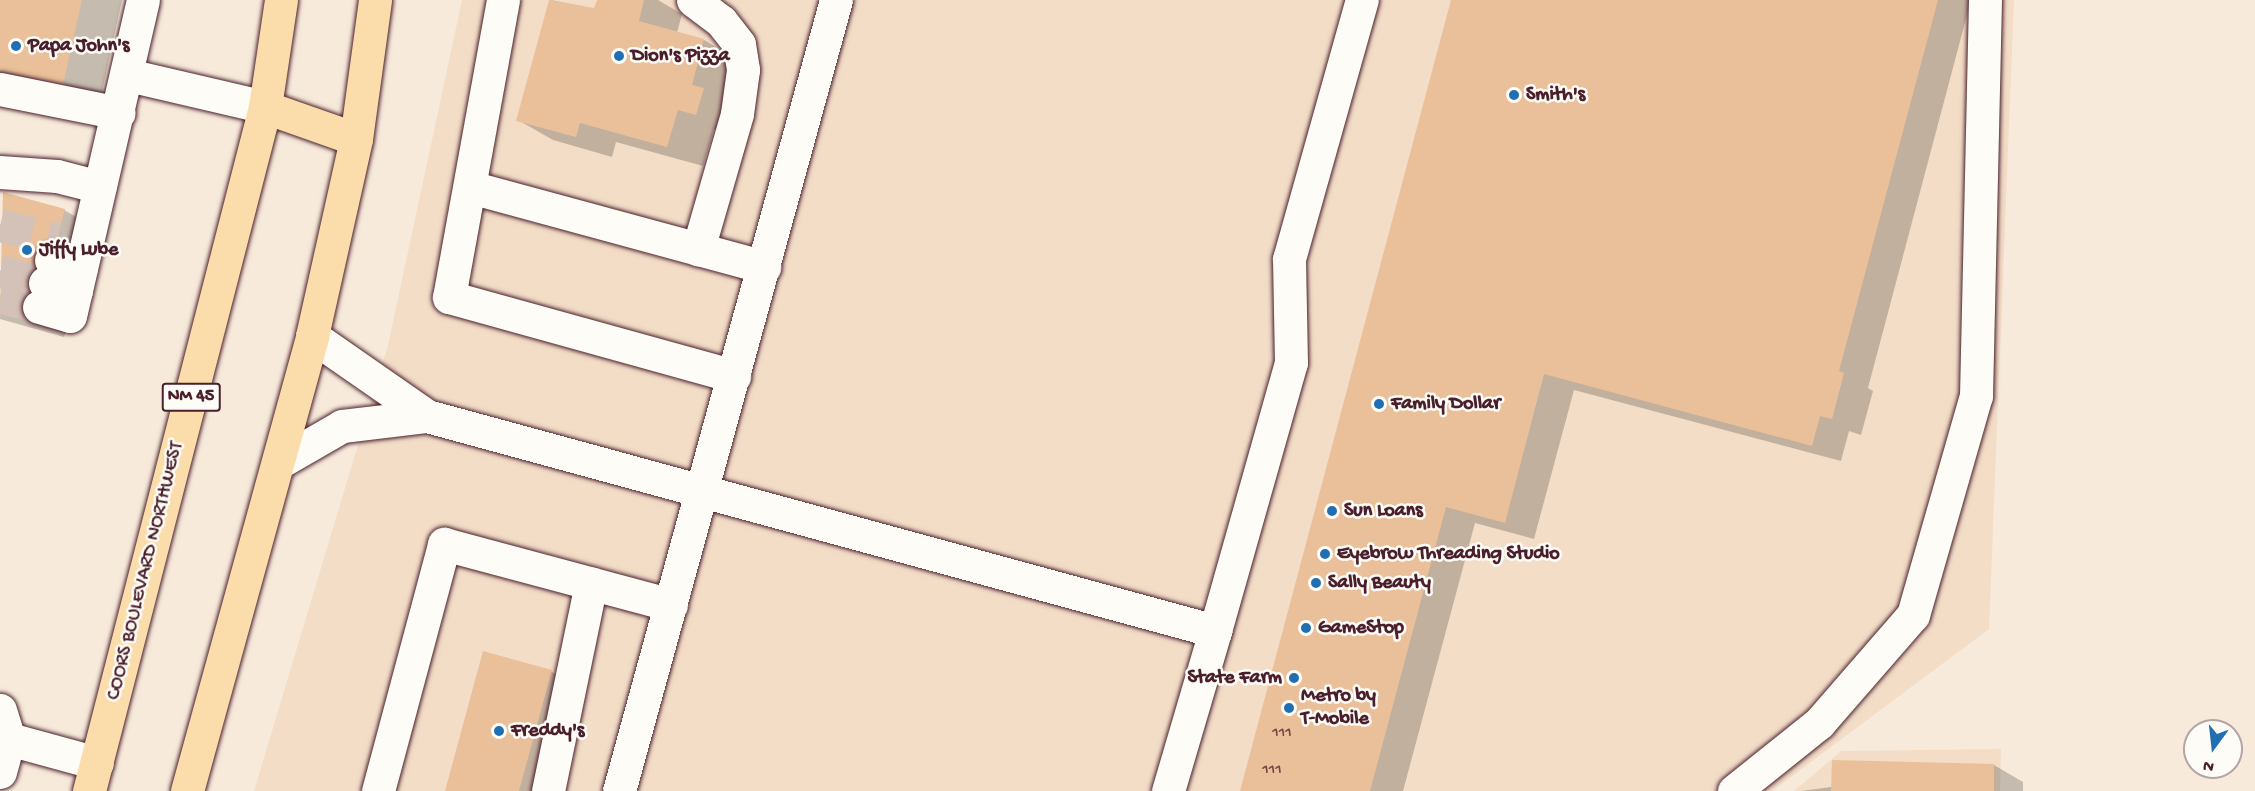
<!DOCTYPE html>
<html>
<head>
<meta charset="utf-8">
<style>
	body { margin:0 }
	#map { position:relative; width:2255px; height:791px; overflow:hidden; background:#f7eadb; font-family:"Gochi Hand",sans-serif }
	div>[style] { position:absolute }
	.built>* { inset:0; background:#f3ddc7 }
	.shadow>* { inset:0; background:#0003 }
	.building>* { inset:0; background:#e9c099 }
	.minor-tunnel>* { height:33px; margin-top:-16.5px; transform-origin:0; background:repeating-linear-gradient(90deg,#d4c1b8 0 33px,transparent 0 49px) }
	.roads { filter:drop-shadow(0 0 2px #4a1f2b) drop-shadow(0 0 2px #4a1f2b) }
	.minor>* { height:33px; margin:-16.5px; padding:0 16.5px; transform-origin:16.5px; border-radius:16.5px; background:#fdfcf7 }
	.major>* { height:33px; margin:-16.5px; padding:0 16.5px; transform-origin:16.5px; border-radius:16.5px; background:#fbddab }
	.dots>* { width:16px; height:16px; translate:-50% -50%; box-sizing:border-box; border:3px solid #fdfcf7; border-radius:50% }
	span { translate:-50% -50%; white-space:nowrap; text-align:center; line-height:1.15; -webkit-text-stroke:5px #fdfcf7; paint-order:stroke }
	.number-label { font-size:16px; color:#724746 }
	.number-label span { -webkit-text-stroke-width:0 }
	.shield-label span { padding:2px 4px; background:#fdfcf7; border:2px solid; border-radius:4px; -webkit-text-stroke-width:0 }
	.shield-label { font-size:18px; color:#4a1f2b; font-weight:700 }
	.poi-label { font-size:20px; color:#4a1f2b; font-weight:700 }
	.left { translate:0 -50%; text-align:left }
	.right { translate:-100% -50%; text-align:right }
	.street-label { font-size:20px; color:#4a1f2b }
	.north { position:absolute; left:2183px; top:719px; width:60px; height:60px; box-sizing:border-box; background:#fdfcf7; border:2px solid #b5a4a5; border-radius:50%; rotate:195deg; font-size:16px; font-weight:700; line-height:24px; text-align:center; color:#4a1f2b }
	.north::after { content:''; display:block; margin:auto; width:21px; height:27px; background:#1f6fb2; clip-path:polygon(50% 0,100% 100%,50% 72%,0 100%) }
</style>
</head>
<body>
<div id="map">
	<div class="built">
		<div style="clip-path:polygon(462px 0,2014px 0,1989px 629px,1772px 791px,254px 791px,388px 345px)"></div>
		<div style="clip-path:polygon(2001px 749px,2000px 791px,1794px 791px,1841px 751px)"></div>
	</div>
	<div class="shadow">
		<div style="clip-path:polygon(0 0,122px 0,99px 105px,0 83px)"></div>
		<div style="clip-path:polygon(551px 0,596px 9px,598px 0,658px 0,682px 14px,677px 33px,704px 40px,740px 61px,732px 134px,714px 129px,703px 166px,616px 142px,612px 157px,553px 140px,518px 120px)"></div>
		<div style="clip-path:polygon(1453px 0,1971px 0,1868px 388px,1873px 391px,1861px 435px,1849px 431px,1841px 461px,1574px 390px,1534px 539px,1475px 523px,1403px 791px,1241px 791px)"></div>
		<div style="clip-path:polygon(4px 194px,64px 210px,94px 227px,64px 337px,0 319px)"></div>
		<div style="clip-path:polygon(484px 653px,552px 672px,581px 689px,553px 791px,448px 791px)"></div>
		<div style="clip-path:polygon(1994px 765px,2023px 782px,2023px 791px,1801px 791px)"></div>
	</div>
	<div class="building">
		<div style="clip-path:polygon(0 0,82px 0,63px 85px,0 71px)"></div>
		<div style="clip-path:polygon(549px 0,594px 8px,597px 0,644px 0,639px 21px,704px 39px,692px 85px,704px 88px,696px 115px,678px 110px,667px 147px,580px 123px,576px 137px,516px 121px)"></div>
		<div style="clip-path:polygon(1451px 0,1938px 0,1839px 371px,1844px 373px,1832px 419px,1820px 416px,1812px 446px,1544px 374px,1505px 523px,1446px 507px,1370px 791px,1240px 791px)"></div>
		<div style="clip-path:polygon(3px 192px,65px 209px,35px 322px,0 312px)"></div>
		<div style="clip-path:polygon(483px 651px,552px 670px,519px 791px,445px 791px)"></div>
		<div style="clip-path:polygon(1832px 760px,1994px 764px,1994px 791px,1831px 791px)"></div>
	</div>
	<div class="minor-tunnel">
		<div style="left:0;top:225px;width:59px;rotate:13.8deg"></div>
		<div style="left:0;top:271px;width:47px;rotate:14.9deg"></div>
		<div style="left:0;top:296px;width:41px;rotate:15.8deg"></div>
	</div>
	<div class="roads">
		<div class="minor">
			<div style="left:503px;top:0;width:302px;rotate:100.3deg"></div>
			<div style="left:449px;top:297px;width:296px;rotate:15.5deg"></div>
			<div style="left:693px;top:0;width:35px;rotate:37deg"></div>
			<div style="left:721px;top:21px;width:29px;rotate:52deg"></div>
			<div style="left:739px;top:44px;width:26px;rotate:81deg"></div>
			<div style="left:743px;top:70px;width:44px;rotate:97.8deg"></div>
			<div style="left:737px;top:114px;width:141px;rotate:106.1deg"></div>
			<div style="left:128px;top:75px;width:141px;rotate:13.1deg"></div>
			<div style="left:0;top:89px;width:121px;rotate:11.4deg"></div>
			<div style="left:0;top:172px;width:57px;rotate:4deg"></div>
			<div style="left:57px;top:176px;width:44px;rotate:14.3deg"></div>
			<div style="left:470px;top:187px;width:305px;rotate:15.2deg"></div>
			<div style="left:51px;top:260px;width:31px;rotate:15deg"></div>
			<div style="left:45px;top:283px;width:32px;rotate:14deg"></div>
			<div style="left:39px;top:307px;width:32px;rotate:16deg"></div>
			<div style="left:70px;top:316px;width:324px;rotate:-77deg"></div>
			<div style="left:427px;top:416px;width:817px;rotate:15.26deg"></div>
			<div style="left:1215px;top:631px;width:279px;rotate:-74.2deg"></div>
			<div style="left:1291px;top:363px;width:104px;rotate:-91.1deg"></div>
			<div style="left:1289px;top:259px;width:269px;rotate:-74.3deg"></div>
			<div style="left:278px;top:463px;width:74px;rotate:-30deg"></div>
			<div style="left:342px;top:426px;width:86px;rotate:-6.7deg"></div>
			<div style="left:427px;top:416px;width:140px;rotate:-145.2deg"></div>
			<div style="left:0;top:710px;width:30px;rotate:73deg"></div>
			<div style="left:9px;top:739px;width:9px;rotate:180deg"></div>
			<div style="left:0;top:772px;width:34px;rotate:-75deg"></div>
			<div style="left:9px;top:739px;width:91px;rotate:15.3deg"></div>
			<div style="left:378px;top:791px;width:256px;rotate:-75deg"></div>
			<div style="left:444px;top:544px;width:235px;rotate:15deg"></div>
			<div style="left:548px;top:791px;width:212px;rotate:-78.3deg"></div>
			<div style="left:619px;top:791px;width:820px;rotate:-74.66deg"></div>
			<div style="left:1168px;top:791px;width:167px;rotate:-73.6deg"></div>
			<div style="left:1734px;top:791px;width:109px;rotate:-38.7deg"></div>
			<div style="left:1819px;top:723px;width:143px;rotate:-49deg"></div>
			<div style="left:1913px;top:615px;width:228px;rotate:-74deg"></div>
			<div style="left:1976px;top:396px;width:396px;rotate:-88.7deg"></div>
		</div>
		<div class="major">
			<div style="left:265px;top:107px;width:96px;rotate:19.4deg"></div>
			<div style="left:89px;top:791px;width:706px;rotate:-75.57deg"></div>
			<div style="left:265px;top:107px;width:108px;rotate:-81.5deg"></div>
			<div style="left:187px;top:791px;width:472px;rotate:-74.6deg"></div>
			<div style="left:312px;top:336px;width:202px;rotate:-77.4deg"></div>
			<div style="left:356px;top:139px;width:140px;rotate:-82.2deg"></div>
		</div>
	</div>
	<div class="dots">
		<div style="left:16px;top:46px;background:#1f6fb2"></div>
		<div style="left:619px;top:56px;background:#1f6fb2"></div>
		<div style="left:1514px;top:95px;background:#1f6fb2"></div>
		<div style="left:27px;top:250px;background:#1f6fb2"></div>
		<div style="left:1379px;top:404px;background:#1f6fb2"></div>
		<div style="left:1332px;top:511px;background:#1f6fb2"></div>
		<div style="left:1325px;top:554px;background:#1f6fb2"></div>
		<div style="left:1316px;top:583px;background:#1f6fb2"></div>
		<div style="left:1306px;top:628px;background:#1f6fb2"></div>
		<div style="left:1294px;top:678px;background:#1f6fb2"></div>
		<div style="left:1289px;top:708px;background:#1f6fb2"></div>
		<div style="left:499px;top:731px;background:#1f6fb2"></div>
	</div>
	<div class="number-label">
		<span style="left:1282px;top:734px">111</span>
		<span style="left:1272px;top:771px">111</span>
	</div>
	<div class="shield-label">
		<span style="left:191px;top:397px">NM 45</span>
	</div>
	<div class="poi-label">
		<span class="left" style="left:28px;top:46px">Papa John's</span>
		<span class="left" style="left:631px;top:56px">Dion's Pizza</span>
		<span class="left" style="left:1526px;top:95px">Smith's</span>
		<span class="left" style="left:39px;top:250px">Jiffy Lube</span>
		<span class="left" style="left:1391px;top:404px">Family Dollar</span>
		<span class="left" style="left:1344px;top:511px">Sun Loans</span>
		<span class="left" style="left:1337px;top:554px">Eyebrow Threading Studio</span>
		<span class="left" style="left:1328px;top:583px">Sally Beauty</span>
		<span class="left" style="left:1318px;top:628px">GameStop</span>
		<span class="right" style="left:1282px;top:678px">State Farm</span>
		<span class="left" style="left:1301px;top:708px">Metro by<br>T-Mobile</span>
		<span class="left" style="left:511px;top:731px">Freddy's</span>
	</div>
	<div class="street-label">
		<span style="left:146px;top:571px;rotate:-76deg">COORS BOULEVARD NORTHWEST</span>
	</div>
	<div class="north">N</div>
</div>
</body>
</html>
